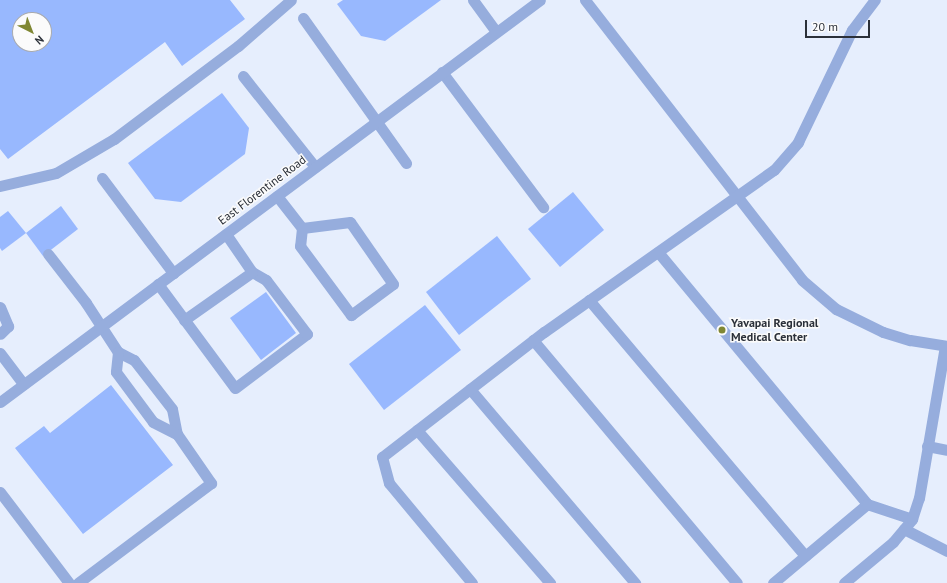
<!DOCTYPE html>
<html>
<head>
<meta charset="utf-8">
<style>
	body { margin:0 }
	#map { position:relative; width:947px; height:583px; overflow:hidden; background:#e6eefd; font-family:"PT Sans",sans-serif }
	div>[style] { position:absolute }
	.building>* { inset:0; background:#98b8fe }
	.service>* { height:11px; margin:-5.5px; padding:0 5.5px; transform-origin:5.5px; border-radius:5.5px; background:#96addd }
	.tertiary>* { height:11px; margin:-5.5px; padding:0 5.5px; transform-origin:5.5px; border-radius:5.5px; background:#96addd }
	.dots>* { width:11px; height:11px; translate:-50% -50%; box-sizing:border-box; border:2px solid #fbfbfb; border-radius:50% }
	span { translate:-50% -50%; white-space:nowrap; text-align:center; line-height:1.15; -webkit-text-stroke:3px #fbfbfb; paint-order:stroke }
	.street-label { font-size:12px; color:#2b3039 }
	.poi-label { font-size:12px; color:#2b3039; font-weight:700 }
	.left { translate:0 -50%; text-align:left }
	.north { position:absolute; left:12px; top:12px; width:40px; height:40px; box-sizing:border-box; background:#fbfbfb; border:1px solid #a8aaad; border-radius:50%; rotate:138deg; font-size:11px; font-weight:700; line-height:16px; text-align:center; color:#2b3039 }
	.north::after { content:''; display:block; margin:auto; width:14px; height:18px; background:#7f8733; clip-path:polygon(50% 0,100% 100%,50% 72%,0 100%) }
	.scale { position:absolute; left:805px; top:20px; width:65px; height:18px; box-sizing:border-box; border:2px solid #2b3039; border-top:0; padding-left:5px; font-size:12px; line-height:14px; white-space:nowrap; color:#2b3039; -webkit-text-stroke:3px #fbfbfb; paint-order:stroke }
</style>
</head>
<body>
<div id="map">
	<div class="building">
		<div style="clip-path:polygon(evenodd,0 0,230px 0,245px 19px,182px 66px,165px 42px,8px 159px,0 149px,0 0,20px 20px,44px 20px,44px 44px,20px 44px,20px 20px)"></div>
		<div style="clip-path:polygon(343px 0,441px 0,385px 41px,361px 36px,337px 4px)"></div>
		<div style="clip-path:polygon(222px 93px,249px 128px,245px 154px,181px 202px,155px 199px,128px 163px)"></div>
		<div style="clip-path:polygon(573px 192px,604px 230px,560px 267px,528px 229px)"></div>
		<div style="clip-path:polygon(61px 206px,78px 229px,43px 256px,26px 233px)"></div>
		<div style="clip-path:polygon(8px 211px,26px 233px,2px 251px,0 248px,0 217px)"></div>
		<div style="clip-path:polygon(497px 236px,531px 279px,459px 335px,426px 292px)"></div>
		<div style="clip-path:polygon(266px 292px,296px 333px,261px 360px,230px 318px)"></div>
		<div style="clip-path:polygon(425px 305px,461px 350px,384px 410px,349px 364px)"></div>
		<div style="clip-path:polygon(111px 385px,173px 465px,83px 534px,15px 448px,44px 426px,50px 433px)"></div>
	</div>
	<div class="service">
		<div style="left:473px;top:0;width:39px;rotate:54deg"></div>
		<div style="left:585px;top:0;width:354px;rotate:52.2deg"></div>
		<div style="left:802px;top:280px;width:45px;rotate:40.5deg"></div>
		<div style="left:836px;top:309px;width:52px;rotate:26.1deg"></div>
		<div style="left:883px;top:332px;width:28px;rotate:17deg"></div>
		<div style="left:910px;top:340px;width:37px;rotate:9deg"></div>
		<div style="left:303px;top:18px;width:178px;rotate:54.6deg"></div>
		<div style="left:442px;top:72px;width:169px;rotate:53.2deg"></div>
		<div style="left:243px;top:76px;width:116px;rotate:51.6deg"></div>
		<div style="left:102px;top:178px;width:119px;rotate:53.2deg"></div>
		<div style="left:0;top:186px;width:57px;rotate:-13.1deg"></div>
		<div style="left:56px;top:173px;width:67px;rotate:-30.4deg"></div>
		<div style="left:114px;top:139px;width:155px;rotate:-36.9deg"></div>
		<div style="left:238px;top:46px;width:70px;rotate:-41deg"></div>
		<div style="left:277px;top:196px;width:41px;rotate:52deg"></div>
		<div style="left:302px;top:228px;width:18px;rotate:96deg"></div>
		<div style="left:300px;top:246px;width:86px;rotate:53.5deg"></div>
		<div style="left:351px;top:315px;width:52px;rotate:-36.4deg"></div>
		<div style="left:393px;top:284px;width:75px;rotate:-124.7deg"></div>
		<div style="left:350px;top:222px;width:48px;rotate:172.9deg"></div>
		<div style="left:658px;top:252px;width:327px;rotate:50.3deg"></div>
		<div style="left:48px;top:254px;width:62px;rotate:52.2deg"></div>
		<div style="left:86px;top:303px;width:59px;rotate:56.9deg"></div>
		<div style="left:118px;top:352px;width:18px;rotate:27deg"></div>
		<div style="left:134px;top:360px;width:62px;rotate:52.2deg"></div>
		<div style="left:172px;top:409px;width:25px;rotate:79deg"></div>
		<div style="left:177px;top:434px;width:60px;rotate:55.2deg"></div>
		<div style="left:211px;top:483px;width:166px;rotate:143.1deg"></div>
		<div style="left:158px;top:284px;width:129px;rotate:53.5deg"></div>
		<div style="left:235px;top:388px;width:90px;rotate:-36.9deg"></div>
		<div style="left:307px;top:334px;width:68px;rotate:-127.2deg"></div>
		<div style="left:266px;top:280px;width:16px;rotate:-150deg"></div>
		<div style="left:252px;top:272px;width:46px;rotate:-124.4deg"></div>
		<div style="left:589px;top:300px;width:335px;rotate:49.8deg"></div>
		<div style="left:0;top:307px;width:21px;rotate:67deg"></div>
		<div style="left:8px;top:326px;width:11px;rotate:135deg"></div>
		<div style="left:184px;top:320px;width:83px;rotate:-35.2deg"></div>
		<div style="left:533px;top:340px;width:317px;rotate:50deg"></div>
		<div style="left:118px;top:352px;width:20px;rotate:96deg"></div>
		<div style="left:116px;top:372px;width:62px;rotate:53.5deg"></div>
		<div style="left:153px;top:422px;width:27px;rotate:27deg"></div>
		<div style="left:0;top:353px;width:39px;rotate:53deg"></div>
		<div style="left:470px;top:389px;width:255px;rotate:49.6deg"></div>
		<div style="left:417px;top:430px;width:203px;rotate:49deg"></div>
		<div style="left:927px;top:446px;width:20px;rotate:11deg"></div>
		<div style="left:0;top:492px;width:114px;rotate:52.8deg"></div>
		<div style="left:904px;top:529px;width:48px;rotate:27.1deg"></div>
		<div style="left:472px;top:583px;width:130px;rotate:-129.7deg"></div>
		<div style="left:389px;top:483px;width:27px;rotate:-105deg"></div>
		<div style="left:382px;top:457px;width:205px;rotate:-37.7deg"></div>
		<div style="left:544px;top:332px;width:281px;rotate:-35.2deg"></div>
		<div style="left:774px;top:170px;width:37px;rotate:-49deg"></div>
		<div style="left:798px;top:142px;width:124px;rotate:-64.3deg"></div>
		<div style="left:852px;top:30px;width:38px;rotate:-53deg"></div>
		<div style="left:773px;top:583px;width:123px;rotate:-40deg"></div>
		<div style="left:867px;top:504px;width:47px;rotate:18.4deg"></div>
		<div style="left:844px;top:583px;width:64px;rotate:-39.9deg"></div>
		<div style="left:893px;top:542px;width:30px;rotate:-50deg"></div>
		<div style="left:912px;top:519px;width:22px;rotate:-72deg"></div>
		<div style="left:919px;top:498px;width:154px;rotate:-80.3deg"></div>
	</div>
	<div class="tertiary">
		<div style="left:0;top:402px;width:673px;rotate:-36.67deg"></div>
	</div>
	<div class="dots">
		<div style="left:722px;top:330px;background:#7f8733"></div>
	</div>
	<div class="street-label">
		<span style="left:262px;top:190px;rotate:-37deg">East Florentine Road</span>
	</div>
	<div class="poi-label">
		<span class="left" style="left:731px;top:330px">Yavapai Regional<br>Medical Center</span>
	</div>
	<div class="north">N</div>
	<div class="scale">20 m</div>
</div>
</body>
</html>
